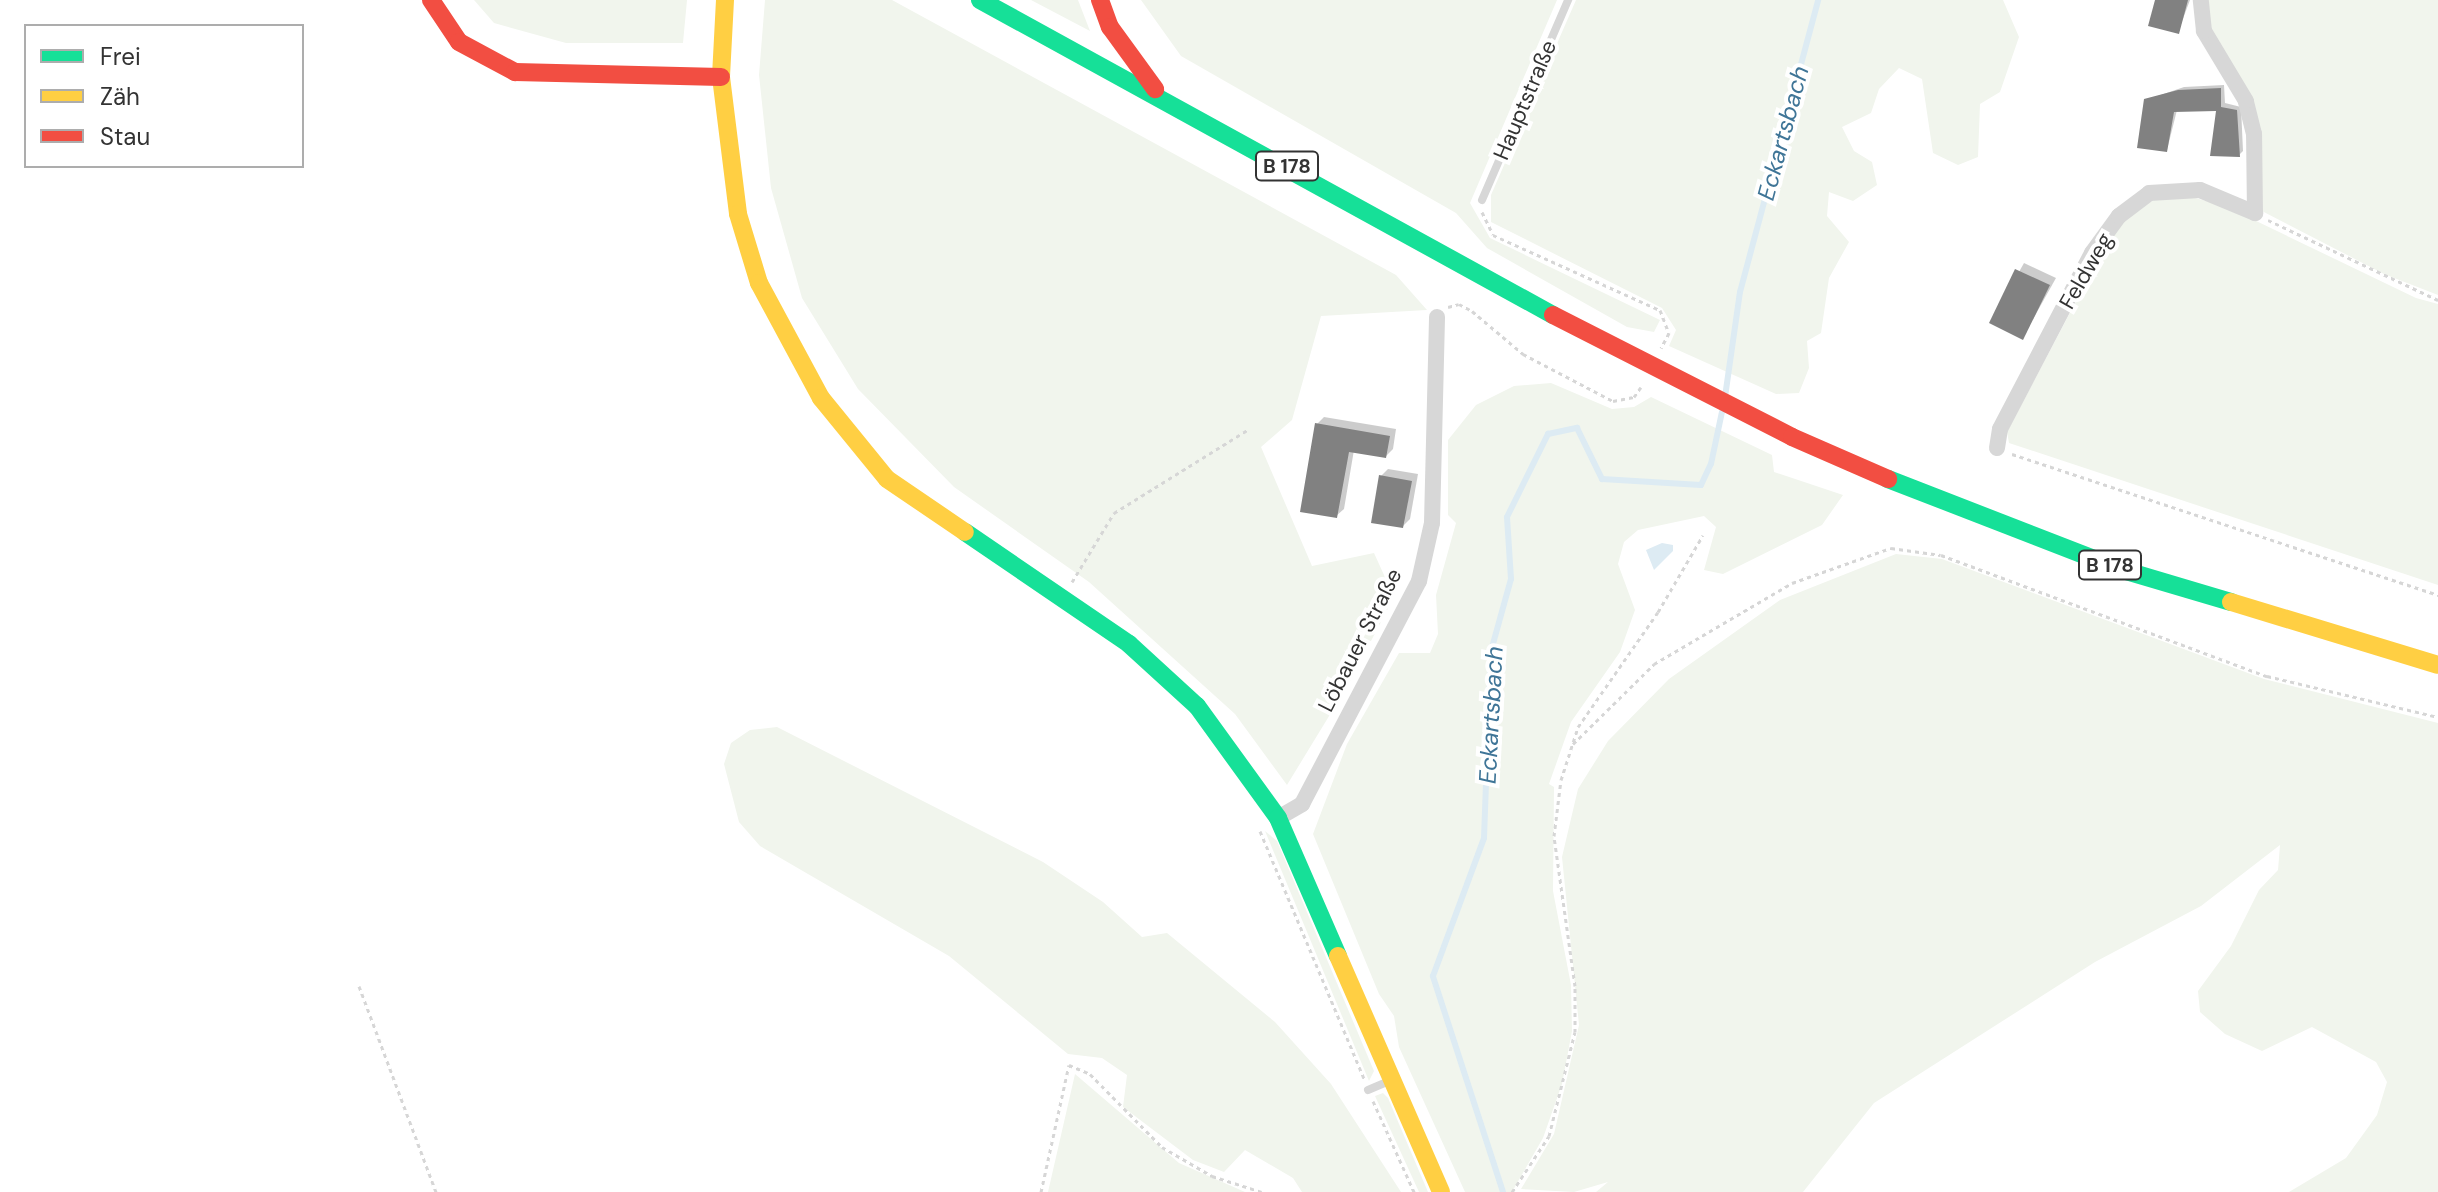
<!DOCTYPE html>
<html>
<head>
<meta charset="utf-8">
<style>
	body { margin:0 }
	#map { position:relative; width:2438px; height:1192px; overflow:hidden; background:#fff; font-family:"DM Sans",sans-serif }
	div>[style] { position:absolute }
	.green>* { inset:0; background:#f1f5ed }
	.water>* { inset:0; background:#ddebf3 }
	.shadow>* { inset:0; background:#0003 }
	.stream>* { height:6px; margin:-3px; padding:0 3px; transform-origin:3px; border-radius:3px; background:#ddebf3 }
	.building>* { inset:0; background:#818181 }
	.path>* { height:3px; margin-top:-1.5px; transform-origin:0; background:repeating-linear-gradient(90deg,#d6d6d6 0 4px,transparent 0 8px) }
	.lane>* { height:8px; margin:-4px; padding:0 4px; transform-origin:4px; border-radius:4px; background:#d7d7d7 }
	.street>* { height:16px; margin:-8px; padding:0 8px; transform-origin:8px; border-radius:8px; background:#d7d7d7 }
	.fast>* { height:18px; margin:-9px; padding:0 9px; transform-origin:9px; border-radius:9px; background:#16e098 }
	.slow>* { height:18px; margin:-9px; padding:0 9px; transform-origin:9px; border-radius:9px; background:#ffcf43 }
	.jam>* { height:18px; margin:-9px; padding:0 9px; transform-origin:9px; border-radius:9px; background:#f24e42 }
	span { translate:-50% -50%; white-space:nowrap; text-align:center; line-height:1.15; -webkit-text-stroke:8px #fff; paint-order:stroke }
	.shield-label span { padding:2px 6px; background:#fff; border:2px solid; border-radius:6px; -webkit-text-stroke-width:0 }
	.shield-label { font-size:20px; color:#333; font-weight:700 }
	.street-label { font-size:22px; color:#333 }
	.water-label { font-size:24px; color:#3f7597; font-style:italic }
	.legend { position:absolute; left:24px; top:24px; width:280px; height:144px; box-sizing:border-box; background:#fff; border:2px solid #adadad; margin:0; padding:10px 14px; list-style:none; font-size:24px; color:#333 }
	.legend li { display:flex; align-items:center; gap:16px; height:40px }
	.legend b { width:40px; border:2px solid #adadad }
</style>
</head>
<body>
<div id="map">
	<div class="green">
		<div style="clip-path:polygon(474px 0,687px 0,683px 43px,566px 43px,494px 23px)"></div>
		<div style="clip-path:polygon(765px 0,892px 0,1396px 275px,1427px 310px,1321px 316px,1292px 420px,1261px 447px,1312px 566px,1374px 553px,1394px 597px,1348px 685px,1287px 785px,1235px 714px,1089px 582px,954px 487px,858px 389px,802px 298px,771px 188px,759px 75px)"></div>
		<div style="clip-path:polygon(1031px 0,1078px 0,1090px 31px)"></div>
		<div style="clip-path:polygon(1141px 0,1557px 0,1470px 203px,1490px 238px,1660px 320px,1654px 332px,1627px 327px,1487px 248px,1456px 213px,1181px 56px)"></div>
		<div style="clip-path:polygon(1576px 0,2003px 0,2019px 37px,2000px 92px,1980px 104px,1978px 157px,1958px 165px,1933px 153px,1922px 79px,1899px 68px,1879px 89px,1871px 113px,1842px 127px,1854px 151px,1872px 162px,1877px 185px,1853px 201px,1829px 192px,1827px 216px,1849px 242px,1829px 278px,1821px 333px,1807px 341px,1809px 368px,1799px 393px,1776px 394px,1669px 346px,1676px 330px,1662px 308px,1491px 222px,1491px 195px)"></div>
		<div style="clip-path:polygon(2205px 0,2438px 0,2438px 295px,2384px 274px,2260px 210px,2259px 139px,2214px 40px)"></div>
		<div style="clip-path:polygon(2185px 195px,2227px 207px,2416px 298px,2438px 304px,2438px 585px,2009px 443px,2007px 432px,2109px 239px,2134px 211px,2156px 199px)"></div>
		<div style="clip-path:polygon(1551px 383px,1612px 409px,1634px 407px,1651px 397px,1772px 455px,1774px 472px,1843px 495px,1822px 525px,1723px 574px,1704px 570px,1716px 527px,1704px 516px,1638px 530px,1624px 542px,1618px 564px,1635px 610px,1620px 652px,1571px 722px,1549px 784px,1554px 787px,1553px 891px,1571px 985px,1572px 1031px,1562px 1084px,1543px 1138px,1512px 1192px,1465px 1192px,1399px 1047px,1394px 1016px,1379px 994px,1313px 834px,1347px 744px,1399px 653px,1430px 653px,1438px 634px,1436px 595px,1456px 523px,1448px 515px,1448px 440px,1476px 405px,1514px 386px)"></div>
		<div style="clip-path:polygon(1896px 554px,1942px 559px,2264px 679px,2438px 723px,2438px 1192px,2289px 1192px,2346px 1158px,2377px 1115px,2387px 1082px,2376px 1062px,2312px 1027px,2262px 1051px,2225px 1034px,2200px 1012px,2198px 991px,2231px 946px,2259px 890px,2278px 870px,2280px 845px,2201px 906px,2095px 962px,1874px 1103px,1803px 1192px,1596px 1192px,1608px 1182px,1574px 1192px,1521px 1189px,1554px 1134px,1579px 1025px,1562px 857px,1578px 789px,1608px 741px,1669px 679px,1780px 600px)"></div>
		<div style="clip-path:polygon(777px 727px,1043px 862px,1103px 902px,1142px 937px,1167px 933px,1275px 1022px,1331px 1084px,1401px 1192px,1302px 1192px,1293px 1178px,1245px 1150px,1224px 1172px,1193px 1160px,1123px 1107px,1127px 1075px,1102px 1058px,1068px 1054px,949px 956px,760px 846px,739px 822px,724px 764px,731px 743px,750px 730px)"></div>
		<div style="clip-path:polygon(1265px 831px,1277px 841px,1374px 1071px,1369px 1081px)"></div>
		<div style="clip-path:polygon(1075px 1074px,1179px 1163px,1245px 1192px,1048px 1192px)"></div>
		<div style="clip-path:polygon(1383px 1093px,1388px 1098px,1428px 1192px,1419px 1192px,1375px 1096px)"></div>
	</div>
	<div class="water">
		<div style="clip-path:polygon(1662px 543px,1673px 545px,1673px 551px,1654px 570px,1646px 550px)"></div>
	</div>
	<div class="shadow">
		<div style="clip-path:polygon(2157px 0,2190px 0,2178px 32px)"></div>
		<div style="clip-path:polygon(2224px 85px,2225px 103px,2241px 107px,2243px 151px,2239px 155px,2218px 109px,2177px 110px,2167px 150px,2146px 100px,2184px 87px)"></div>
		<div style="clip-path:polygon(2024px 263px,2056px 278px,2023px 337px,1991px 322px)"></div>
		<div style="clip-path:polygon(1324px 417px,1396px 429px,1393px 449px,1386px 456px,1354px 450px,1344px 509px,1336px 516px,1317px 424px)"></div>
		<div style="clip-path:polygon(1388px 469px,1418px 474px,1410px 519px,1403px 526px,1381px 476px)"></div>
	</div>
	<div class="stream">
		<div style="left:1725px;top:397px;width:106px;rotate:-81.9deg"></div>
		<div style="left:1740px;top:292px;width:302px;rotate:-75deg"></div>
		<div style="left:1503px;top:1192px;width:227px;rotate:-108deg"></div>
		<div style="left:1433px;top:976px;width:147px;rotate:-69.7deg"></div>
		<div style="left:1484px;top:838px;width:187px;rotate:-87.9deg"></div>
		<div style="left:1491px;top:651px;width:75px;rotate:-74.5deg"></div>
		<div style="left:1511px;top:579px;width:62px;rotate:-93.7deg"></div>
		<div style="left:1507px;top:517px;width:93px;rotate:-63.7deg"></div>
		<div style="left:1548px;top:434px;width:30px;rotate:-12deg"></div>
		<div style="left:1577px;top:428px;width:57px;rotate:63.9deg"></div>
		<div style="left:1602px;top:479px;width:99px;rotate:3.5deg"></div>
		<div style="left:1701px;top:485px;width:23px;rotate:-65deg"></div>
		<div style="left:1711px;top:464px;width:53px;rotate:-78.1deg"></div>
	</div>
	<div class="building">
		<div style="clip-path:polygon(2155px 0,2188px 0,2179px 34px,2148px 26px)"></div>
		<div style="clip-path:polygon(2221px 88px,2221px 107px,2237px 110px,2240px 157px,2210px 156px,2216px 111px,2174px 112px,2167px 152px,2137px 148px,2144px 99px,2178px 90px)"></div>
		<div style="clip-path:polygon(2015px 269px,2050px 285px,2023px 340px,1989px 323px)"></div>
		<div style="clip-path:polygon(1315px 423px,1390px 436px,1386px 458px,1349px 452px,1337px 518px,1300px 512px)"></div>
		<div style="clip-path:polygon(1379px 475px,1412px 481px,1403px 528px,1371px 523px)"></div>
	</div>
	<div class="path">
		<div style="left:1482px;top:212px;width:25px;rotate:64deg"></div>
		<div style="left:1493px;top:235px;width:183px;rotate:24.2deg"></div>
		<div style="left:1660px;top:310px;width:25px;rotate:69deg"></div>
		<div style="left:1669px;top:333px;width:17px;rotate:118deg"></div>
		<div style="left:2268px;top:220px;width:188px;rotate:25.2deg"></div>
		<div style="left:1448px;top:307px;width:11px;rotate:-15deg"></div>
		<div style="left:1459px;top:304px;width:15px;rotate:28deg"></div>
		<div style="left:1472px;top:311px;width:67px;rotate:40.1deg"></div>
		<div style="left:1523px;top:354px;width:102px;rotate:27.6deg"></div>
		<div style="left:1613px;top:401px;width:21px;rotate:-11deg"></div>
		<div style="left:1634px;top:397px;width:12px;rotate:-55deg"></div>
		<div style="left:2012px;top:454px;width:449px;rotate:18.3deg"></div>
		<div style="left:1072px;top:582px;width:81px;rotate:-58.7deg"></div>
		<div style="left:1114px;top:513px;width:159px;rotate:-31.9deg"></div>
		<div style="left:1573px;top:744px;width:114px;rotate:-44.6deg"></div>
		<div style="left:1654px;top:664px;width:160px;rotate:-30.4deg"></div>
		<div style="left:1792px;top:583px;width:105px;rotate:-19.5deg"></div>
		<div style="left:1891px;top:548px;width:50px;rotate:8deg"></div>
		<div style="left:1941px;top:555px;width:348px;rotate:20.4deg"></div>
		<div style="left:2267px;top:676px;width:176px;rotate:13.5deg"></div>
		<div style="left:1260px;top:831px;width:269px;rotate:67.2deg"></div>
		<div style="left:359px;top:986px;width:220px;rotate:69.5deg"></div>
		<div style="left:1373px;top:1101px;width:100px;rotate:65.7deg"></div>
		<div style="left:1041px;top:1192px;width:130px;rotate:-77.6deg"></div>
		<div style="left:1069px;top:1065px;width:23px;rotate:23deg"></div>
		<div style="left:1090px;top:1074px;width:103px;rotate:45.4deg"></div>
		<div style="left:1162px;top:1147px;width:58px;rotate:30.1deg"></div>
		<div style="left:1212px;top:1176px;width:52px;rotate:17.7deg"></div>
		<div style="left:1512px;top:1192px;width:67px;rotate:-56.5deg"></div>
		<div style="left:1549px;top:1136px;width:107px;rotate:-76deg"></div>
		<div style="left:1575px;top:1032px;width:46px;rotate:-90deg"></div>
		<div style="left:1575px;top:986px;width:151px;rotate:-98deg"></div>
		<div style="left:1554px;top:836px;width:56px;rotate:-82.9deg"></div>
		<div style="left:1561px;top:780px;width:56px;rotate:-72.2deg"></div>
		<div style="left:1578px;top:727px;width:140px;rotate:-55.2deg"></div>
		<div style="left:1658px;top:612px;width:89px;rotate:-59.7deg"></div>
	</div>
	<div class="lane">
		<div style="left:1482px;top:200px;width:218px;rotate:-66.7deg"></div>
		<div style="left:1368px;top:1090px;width:23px;rotate:-23deg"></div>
	</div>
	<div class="street">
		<div style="left:1997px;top:448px;width:19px;rotate:-81deg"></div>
		<div style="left:2000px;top:429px;width:199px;rotate:-62.4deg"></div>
		<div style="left:2092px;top:253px;width:46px;rotate:-53.9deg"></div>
		<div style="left:2119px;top:216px;width:38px;rotate:-37deg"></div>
		<div style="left:2149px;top:193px;width:51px;rotate:-3.4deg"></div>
		<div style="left:2200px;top:190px;width:60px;rotate:22.7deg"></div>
		<div style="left:2255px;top:213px;width:79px;rotate:-90.7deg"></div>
		<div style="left:2254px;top:134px;width:34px;rotate:-104deg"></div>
		<div style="left:2246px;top:101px;width:82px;rotate:-121deg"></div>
		<div style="left:2204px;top:31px;width:31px;rotate:-96deg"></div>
		<div style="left:1278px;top:818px;width:28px;rotate:-30deg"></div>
		<div style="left:1302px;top:804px;width:252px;rotate:-62.3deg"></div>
		<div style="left:1419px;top:581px;width:59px;rotate:-77.4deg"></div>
		<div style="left:1432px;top:523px;width:206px;rotate:-88.6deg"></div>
	</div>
	<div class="fast">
		<div style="left:980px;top:0;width:654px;rotate:28.8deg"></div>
		<div style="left:1888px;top:479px;width:252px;rotate:21.2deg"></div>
		<div style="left:2123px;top:570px;width:113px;rotate:16.5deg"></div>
		<div style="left:965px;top:532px;width:199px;rotate:34.3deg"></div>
		<div style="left:1129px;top:644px;width:92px;rotate:42.4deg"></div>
		<div style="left:1197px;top:706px;width:138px;rotate:54.1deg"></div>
		<div style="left:1278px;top:818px;width:150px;rotate:66.5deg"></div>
	</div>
	<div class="slow">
		<div style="left:725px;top:0;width:77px;rotate:93deg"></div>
		<div style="left:721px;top:77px;width:138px;rotate:82.9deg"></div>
		<div style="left:738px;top:214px;width:72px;rotate:73.1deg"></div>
		<div style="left:759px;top:283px;width:131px;rotate:61.7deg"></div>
		<div style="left:821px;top:398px;width:104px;rotate:50.8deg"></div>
		<div style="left:887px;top:479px;width:94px;rotate:34.2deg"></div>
		<div style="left:2231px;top:602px;width:216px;rotate:16.9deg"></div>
		<div style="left:1338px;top:956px;width:257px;rotate:66.4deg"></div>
	</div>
	<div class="jam">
		<div style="left:431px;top:0;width:50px;rotate:56.3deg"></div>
		<div style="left:459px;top:42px;width:64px;rotate:28.2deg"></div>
		<div style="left:515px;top:72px;width:206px;rotate:1.4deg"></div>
		<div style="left:1100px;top:0;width:29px;rotate:70deg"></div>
		<div style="left:1110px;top:27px;width:77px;rotate:54deg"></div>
		<div style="left:1553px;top:315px;width:268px;rotate:27deg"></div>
		<div style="left:1792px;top:437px;width:105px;rotate:23.6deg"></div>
	</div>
	<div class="shield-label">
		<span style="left:1287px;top:166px">B 178</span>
		<span style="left:2110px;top:565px">B 178</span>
	</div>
	<div class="street-label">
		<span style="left:1525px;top:100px;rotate:-67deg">Hauptstraße</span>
		<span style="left:2086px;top:271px;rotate:-60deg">Feldweg</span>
		<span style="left:1360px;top:640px;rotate:-63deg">Löbauer Straße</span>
	</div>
	<div class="water-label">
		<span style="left:1783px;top:133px;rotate:-75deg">Eckartsbach</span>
		<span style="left:1491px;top:715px;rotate:-87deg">Eckartsbach</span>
	</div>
	<ul class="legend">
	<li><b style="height:10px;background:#16e098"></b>Frei</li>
	<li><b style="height:10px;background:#ffcf43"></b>Zäh</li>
	<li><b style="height:10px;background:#f24e42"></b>Stau</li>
	</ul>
</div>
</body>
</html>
